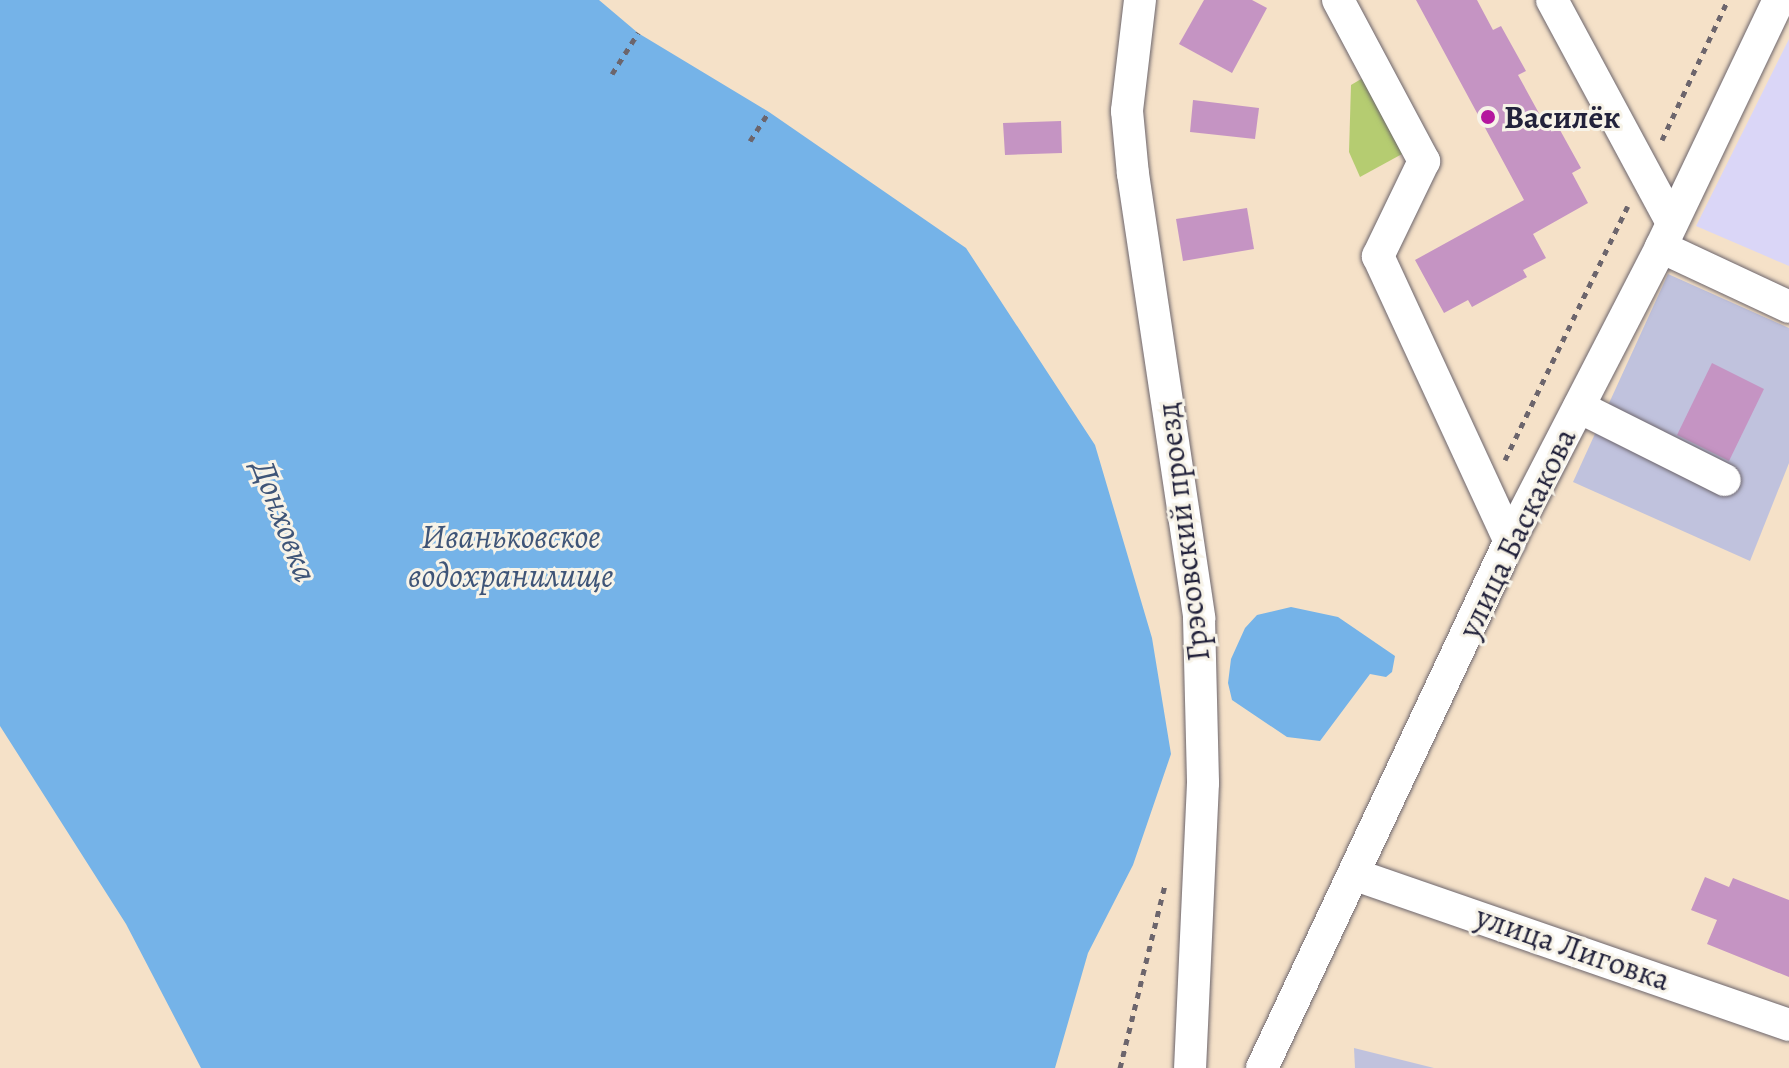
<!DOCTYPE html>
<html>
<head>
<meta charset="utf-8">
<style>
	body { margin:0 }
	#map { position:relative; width:1789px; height:1068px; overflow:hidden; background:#f5e1c8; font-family:Alegreya,serif }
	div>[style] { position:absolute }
	.built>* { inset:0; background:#dad6f7 }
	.industrial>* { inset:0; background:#c0c2dd }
	.green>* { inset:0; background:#b5cc71 }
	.water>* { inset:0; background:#75b3e8 }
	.building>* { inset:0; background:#c594c3 }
	.path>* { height:5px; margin-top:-2.5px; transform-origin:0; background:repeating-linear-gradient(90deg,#6c656c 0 6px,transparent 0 12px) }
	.roads { filter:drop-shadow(0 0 2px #6c656c) drop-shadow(0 0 2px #6c656c) }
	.minor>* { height:32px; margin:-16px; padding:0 16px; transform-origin:16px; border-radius:16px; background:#fff }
	.dots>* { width:22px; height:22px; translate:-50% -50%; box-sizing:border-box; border:4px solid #f7f3e8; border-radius:50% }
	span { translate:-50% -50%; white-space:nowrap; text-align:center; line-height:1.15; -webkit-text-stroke:6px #f7f3e8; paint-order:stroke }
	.poi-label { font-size:32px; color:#22223b; font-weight:700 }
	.left { translate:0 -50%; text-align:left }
	.street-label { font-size:32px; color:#22223b }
	.water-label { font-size:34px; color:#3f5578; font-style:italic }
</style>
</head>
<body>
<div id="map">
	<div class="built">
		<div style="clip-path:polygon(1789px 39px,1789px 266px,1696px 226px)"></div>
	</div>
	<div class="industrial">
		<div style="clip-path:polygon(1668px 274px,1789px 328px,1789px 463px,1750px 561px,1573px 482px)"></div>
		<div style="clip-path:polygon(1354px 1048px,1434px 1068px,1355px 1068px)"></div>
	</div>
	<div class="green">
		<div style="clip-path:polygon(1373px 72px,1413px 148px,1360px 177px,1349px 152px,1351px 85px)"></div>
	</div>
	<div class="water">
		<div style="clip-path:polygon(0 0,599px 0,638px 33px,769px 112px,966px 248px,1095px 445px,1152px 638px,1171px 754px,1133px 865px,1088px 953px,1055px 1068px,201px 1068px,126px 924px,0 726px)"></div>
		<div style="clip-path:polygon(1291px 607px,1338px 617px,1395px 656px,1392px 672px,1386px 677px,1370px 674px,1320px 741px,1287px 737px,1232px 700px,1228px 683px,1231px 659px,1245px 628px,1257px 615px)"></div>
	</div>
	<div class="building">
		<div style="clip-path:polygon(1204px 0,1252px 0,1267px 8px,1232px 73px,1179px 44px)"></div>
		<div style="clip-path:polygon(1416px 0,1477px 0,1493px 30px,1501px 26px,1526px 71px,1518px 75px,1541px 117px,1550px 112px,1581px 168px,1572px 173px,1588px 203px,1533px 234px,1546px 258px,1523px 270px,1527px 277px,1472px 307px,1468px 300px,1444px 313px,1415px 260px,1524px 200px)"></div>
		<div style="clip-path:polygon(1193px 100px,1259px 108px,1255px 139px,1190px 132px)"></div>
		<div style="clip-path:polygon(1061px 121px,1062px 153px,1005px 155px,1003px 123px)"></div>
		<div style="clip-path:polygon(1247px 208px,1254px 249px,1183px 261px,1176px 219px)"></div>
		<div style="clip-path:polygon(1712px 363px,1764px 389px,1729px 461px,1677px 435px)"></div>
		<div style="clip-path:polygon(1705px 877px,1729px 887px,1733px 878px,1789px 900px,1789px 977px,1707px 944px,1717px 920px,1691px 910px)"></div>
	</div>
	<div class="path">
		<div style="left:612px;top:74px;width:49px;rotate:-57.6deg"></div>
		<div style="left:1662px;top:140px;width:155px;rotate:-64.8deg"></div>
		<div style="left:750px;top:141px;width:35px;rotate:-57deg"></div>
		<div style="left:1505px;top:460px;width:282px;rotate:-64.2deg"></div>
		<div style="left:1120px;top:1068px;width:188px;rotate:-76.2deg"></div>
	</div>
	<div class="roads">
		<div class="minor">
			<div style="left:1140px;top:0;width:112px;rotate:96.7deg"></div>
			<div style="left:1127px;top:111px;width:63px;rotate:84.6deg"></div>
			<div style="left:1133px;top:174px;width:449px;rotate:81.5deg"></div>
			<div style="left:1199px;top:618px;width:165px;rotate:88.6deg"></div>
			<div style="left:1203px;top:783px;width:285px;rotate:92.6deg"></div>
			<div style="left:1338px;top:0;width:183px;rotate:61.9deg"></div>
			<div style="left:1424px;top:161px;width:106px;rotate:115.8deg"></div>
			<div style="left:1378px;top:256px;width:315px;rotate:65.2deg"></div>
			<div style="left:1552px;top:0;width:253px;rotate:61.7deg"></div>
			<div style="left:1661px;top:247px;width:141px;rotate:25.1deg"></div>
			<div style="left:1579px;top:407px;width:163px;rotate:26.6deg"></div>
			<div style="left:1356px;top:875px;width:458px;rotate:19.1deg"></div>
			<div style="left:1262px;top:1068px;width:590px;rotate:-64.82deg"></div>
			<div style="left:1513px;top:534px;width:323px;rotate:-62.7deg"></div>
			<div style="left:1661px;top:247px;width:274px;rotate:-64.5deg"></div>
		</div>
	</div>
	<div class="dots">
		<div style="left:1488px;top:117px;background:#b5179e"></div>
	</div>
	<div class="poi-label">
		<span class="left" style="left:1504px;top:117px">Василёк</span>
	</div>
	<div class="street-label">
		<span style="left:1183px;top:532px;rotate:-97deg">Грэсовский проезд</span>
		<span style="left:1517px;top:533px;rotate:-64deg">улица Баскакова</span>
		<span style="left:1573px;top:948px;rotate:19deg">улица Лиговка</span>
	</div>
	<div class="water-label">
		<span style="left:285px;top:521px;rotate:69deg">Донховка</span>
		<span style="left:511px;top:556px">Иваньковское<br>водохранилище</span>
	</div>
</div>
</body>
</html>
